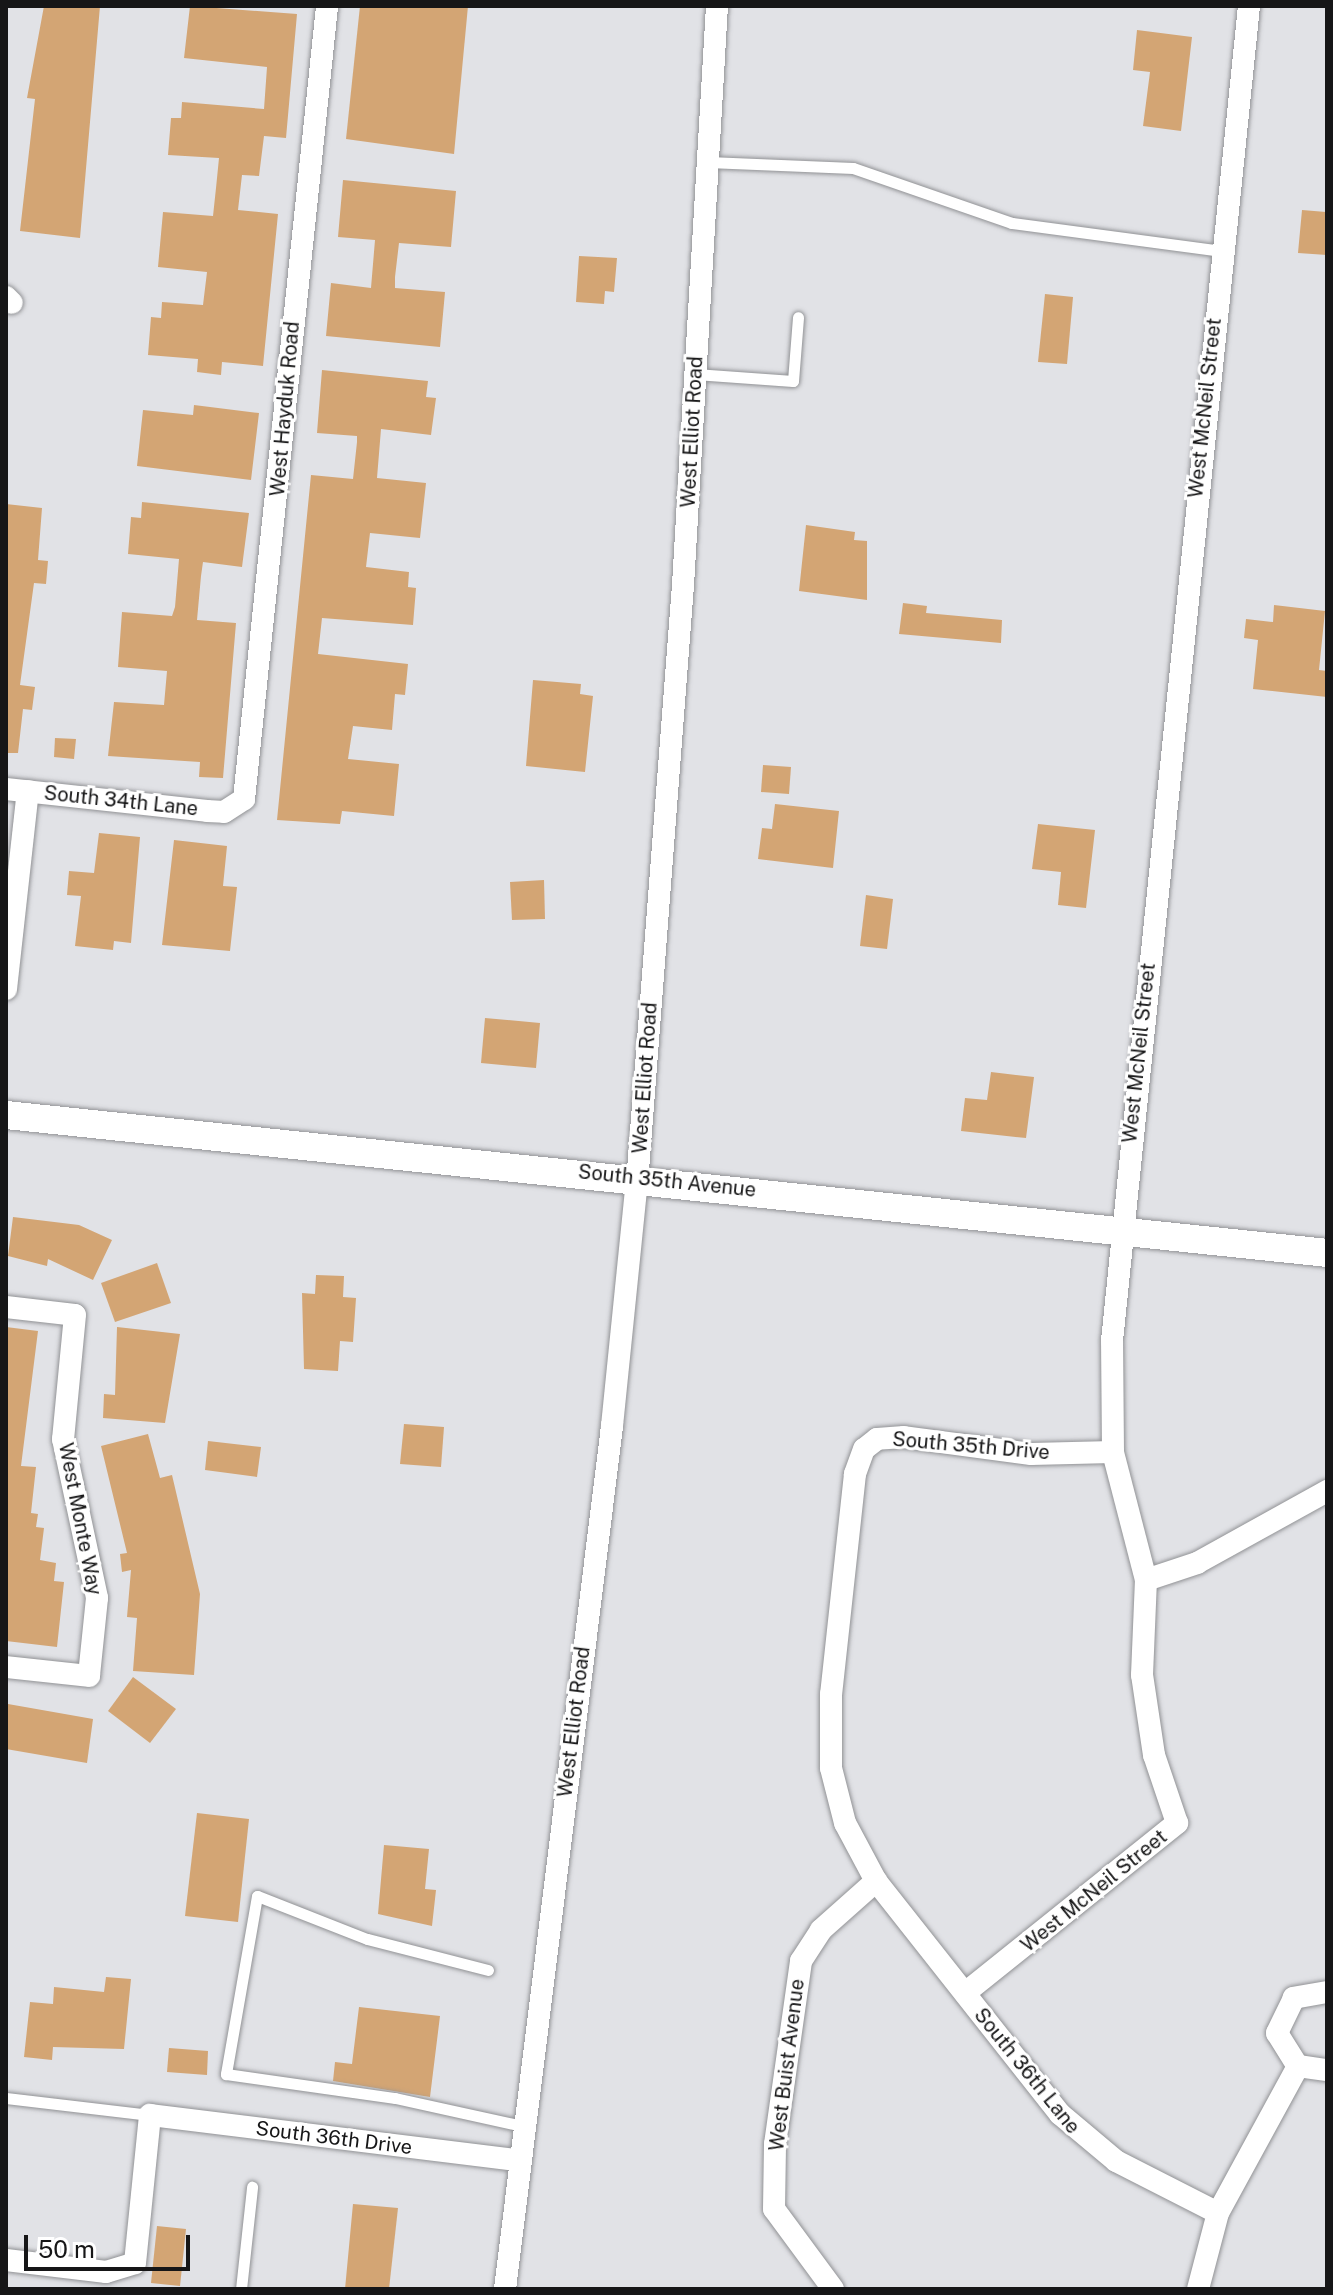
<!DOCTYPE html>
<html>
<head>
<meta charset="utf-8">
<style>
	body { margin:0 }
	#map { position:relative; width:1333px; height:2295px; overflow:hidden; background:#e1e2e6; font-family:"Public Sans",sans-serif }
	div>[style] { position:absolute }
	.building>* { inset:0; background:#d3a574 }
	.roads { filter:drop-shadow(0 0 2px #919295) drop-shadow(0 0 2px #919295) }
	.service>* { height:11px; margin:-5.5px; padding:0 5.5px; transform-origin:5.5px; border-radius:5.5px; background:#fff }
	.minor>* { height:22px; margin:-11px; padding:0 11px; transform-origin:11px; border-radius:11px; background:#fff }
	.tertiary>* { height:28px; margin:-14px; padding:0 14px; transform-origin:14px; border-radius:14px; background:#fff }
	span { translate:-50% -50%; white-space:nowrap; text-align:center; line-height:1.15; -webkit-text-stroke:6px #fff; paint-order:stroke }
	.street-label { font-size:20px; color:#161617 }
	.frame { position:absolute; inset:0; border:8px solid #161617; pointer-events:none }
	.scale { position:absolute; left:24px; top:2235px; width:166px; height:36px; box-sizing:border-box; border:4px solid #161617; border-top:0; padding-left:10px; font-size:24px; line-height:28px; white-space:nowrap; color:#161617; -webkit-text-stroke:6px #fff; paint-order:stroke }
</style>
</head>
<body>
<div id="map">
	<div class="building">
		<div style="clip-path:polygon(44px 6px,100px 6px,80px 238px,20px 231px,35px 99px,27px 98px)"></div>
		<div style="clip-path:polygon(190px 6px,297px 14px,286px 138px,264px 136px,259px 176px,242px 175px,238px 210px,278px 214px,263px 366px,222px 362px,221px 375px,197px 372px,198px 359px,148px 355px,151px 317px,161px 318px,162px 302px,203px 305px,207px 272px,158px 267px,163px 212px,213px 216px,216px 188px,219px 158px,168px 155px,171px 118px,181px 118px,182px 102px,264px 109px,267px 67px,184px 58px)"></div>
		<div style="clip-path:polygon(360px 6px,468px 6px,454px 154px,346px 139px)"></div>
		<div style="clip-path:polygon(1137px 30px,1192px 37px,1181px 131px,1143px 126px,1150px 72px,1133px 70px)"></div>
		<div style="clip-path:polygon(343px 180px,456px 191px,451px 247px,399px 243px,395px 277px,395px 288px,445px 292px,440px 347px,326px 336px,331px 283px,371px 288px,375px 240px,338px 237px)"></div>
		<div style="clip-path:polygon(1302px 210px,1326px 212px,1327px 255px,1298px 253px)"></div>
		<div style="clip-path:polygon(579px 256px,617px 258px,614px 292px,605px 291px,604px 304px,576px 302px)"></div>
		<div style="clip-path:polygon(1045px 294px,1073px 297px,1067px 364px,1038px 362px)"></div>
		<div style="clip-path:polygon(322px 370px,428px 381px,426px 397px,436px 398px,431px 435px,381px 429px,377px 478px,426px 483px,420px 538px,370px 533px,366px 567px,409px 572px,408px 587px,416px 588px,413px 625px,322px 618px,318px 654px,408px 664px,405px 695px,395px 694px,392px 730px,353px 726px,348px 759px,399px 764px,394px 816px,342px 811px,340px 824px,277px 820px,311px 475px,353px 479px,357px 442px,357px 436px,317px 433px)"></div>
		<div style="clip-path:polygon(194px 405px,259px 413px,251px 480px,137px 466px,143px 410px,193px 415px)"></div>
		<div style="clip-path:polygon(142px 502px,249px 513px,242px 567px,203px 562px,201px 576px,197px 620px,236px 623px,223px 778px,199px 777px,200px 762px,108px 756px,114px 702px,164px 705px,167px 671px,118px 667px,122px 612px,172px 616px,175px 607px,179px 559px,128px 554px,131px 517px,141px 518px)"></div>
		<div style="clip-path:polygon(6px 504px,42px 508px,38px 560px,48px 561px,46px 584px,34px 583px,20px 685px,35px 687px,32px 710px,23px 709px,18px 753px,6px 753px)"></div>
		<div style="clip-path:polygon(806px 525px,855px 532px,854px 540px,867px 541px,867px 600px,799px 591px)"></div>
		<div style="clip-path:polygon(903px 603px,927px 606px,926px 613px,1002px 620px,1001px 643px,899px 634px)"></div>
		<div style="clip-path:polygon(1274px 605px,1325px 611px,1319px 670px,1327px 671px,1327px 697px,1253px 689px,1258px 640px,1244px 638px,1246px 619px,1273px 622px)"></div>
		<div style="clip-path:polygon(533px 680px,581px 684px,580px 694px,593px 696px,585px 772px,526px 766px)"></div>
		<div style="clip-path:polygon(55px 738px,76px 739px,74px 759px,54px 757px)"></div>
		<div style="clip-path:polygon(763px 765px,791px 767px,789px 794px,761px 792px)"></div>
		<div style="clip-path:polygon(775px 804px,839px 811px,833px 868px,758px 859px,762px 828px,772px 829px)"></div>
		<div style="clip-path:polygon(1038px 824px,1095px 830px,1086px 908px,1058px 905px,1061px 872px,1032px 869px)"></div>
		<div style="clip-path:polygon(99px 833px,140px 837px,131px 943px,114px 941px,113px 950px,75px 946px,81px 896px,67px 895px,69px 871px,94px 873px)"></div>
		<div style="clip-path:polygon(174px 840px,227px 846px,223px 886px,237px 887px,230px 951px,162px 945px)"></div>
		<div style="clip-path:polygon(544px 880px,545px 919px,512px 920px,510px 882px)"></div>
		<div style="clip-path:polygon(866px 895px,893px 899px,887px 949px,860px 946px)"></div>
		<div style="clip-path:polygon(485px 1018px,540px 1023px,536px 1068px,481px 1063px)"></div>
		<div style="clip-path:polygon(991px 1072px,1034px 1077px,1026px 1138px,961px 1131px,965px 1098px,987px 1100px)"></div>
		<div style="clip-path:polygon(13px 1217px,79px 1225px,112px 1240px,93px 1280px,48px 1259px,47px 1266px,8px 1256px)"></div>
		<div style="clip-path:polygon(157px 1263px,171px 1303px,115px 1322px,101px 1283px)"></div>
		<div style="clip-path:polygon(316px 1275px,344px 1276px,343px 1297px,356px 1298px,353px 1342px,340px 1341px,338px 1371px,304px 1369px,302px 1293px,315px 1294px)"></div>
		<div style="clip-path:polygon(6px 1327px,38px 1331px,21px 1466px,36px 1467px,31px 1513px,38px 1514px,36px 1527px,44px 1528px,40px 1560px,56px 1563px,54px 1581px,64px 1582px,57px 1647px,6px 1641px)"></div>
		<div style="clip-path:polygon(117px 1327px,180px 1334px,165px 1423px,103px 1418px,104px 1394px,115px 1395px)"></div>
		<div style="clip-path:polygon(404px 1424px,444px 1427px,441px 1467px,400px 1464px)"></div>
		<div style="clip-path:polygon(148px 1434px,160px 1478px,172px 1475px,200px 1594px,194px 1675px,133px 1671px,137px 1618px,127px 1617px,131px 1570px,122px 1572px,120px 1554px,127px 1553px,101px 1446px)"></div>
		<div style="clip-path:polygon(208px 1441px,261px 1447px,257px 1477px,205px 1470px)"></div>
		<div style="clip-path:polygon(133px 1677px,176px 1709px,150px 1743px,108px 1711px)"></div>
		<div style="clip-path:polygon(8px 1704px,93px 1719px,87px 1763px,6px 1749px)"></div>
		<div style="clip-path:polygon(197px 1813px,249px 1819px,238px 1922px,185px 1916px)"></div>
		<div style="clip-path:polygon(384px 1845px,429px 1849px,425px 1889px,436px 1890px,432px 1926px,378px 1914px)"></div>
		<div style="clip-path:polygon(106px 1977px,131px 1979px,124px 2049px,53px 2047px,52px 2060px,24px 2057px,30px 2002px,53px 2004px,54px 1987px,104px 1992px)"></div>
		<div style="clip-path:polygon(359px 2007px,440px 2016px,430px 2097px,333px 2081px,335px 2062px,352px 2064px)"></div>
		<div style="clip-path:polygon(169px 2048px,208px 2051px,207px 2075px,167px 2072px)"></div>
		<div style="clip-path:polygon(353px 2204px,398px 2208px,389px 2289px,345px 2289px)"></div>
		<div style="clip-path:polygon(157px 2226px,186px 2229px,180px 2286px,151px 2283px)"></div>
	</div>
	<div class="roads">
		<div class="service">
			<div style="left:708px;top:162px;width:145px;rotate:2.4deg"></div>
			<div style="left:853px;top:168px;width:168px;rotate:19.1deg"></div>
			<div style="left:1012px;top:223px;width:212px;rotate:7.6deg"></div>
			<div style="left:695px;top:374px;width:98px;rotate:4.1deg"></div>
			<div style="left:793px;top:381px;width:64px;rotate:-85.5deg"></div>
			<div style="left:488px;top:1970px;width:125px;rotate:-165.6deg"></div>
			<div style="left:367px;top:1939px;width:118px;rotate:-158.6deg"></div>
			<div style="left:257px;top:1896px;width:181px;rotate:99.9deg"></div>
			<div style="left:226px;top:2074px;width:171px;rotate:8.1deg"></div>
			<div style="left:395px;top:2098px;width:130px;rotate:12.4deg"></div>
			<div style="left:6px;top:2098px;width:145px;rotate:6.7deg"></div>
			<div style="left:241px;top:2289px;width:103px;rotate:-83.8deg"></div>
		</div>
		<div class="minor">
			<div style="left:6px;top:297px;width:8px;rotate:45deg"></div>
			<div style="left:6px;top:789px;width:202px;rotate:6.2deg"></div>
			<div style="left:207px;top:811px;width:17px;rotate:3deg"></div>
			<div style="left:224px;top:812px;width:24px;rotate:-33deg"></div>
			<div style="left:244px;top:799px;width:797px;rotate:-84.02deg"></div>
			<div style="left:6px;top:989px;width:199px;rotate:-83.7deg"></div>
			<div style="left:6px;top:1307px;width:69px;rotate:6.6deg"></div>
			<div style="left:75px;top:1315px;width:125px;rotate:95.5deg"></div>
			<div style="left:63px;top:1439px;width:163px;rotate:77.9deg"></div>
			<div style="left:97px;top:1598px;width:78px;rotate:95.9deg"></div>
			<div style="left:89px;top:1676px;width:83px;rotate:-173.8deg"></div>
			<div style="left:1113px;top:1452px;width:82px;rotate:178.6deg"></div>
			<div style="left:1031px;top:1454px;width:128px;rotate:-172.4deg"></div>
			<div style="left:904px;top:1437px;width:27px;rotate:176deg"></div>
			<div style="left:877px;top:1439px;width:16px;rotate:142deg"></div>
			<div style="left:864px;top:1449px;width:27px;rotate:110deg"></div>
			<div style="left:855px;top:1474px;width:221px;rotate:96.2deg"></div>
			<div style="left:831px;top:1694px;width:74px;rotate:90deg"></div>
			<div style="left:831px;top:1768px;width:57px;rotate:75.7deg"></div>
			<div style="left:845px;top:1823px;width:66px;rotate:61.9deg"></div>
			<div style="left:876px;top:1881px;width:297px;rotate:51.7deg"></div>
			<div style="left:1060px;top:2114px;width:73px;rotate:40deg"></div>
			<div style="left:1116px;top:2161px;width:114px;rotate:27deg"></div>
			<div style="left:1146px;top:1580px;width:54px;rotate:-18.4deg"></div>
			<div style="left:1197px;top:1563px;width:149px;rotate:-29deg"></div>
			<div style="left:1327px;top:1992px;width:34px;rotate:170deg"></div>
			<div style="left:1294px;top:1998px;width:39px;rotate:116deg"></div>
			<div style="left:1277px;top:2033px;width:39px;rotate:58deg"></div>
			<div style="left:1298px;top:2066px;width:29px;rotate:8deg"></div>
			<div style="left:965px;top:1993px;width:272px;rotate:-38.7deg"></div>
			<div style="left:1177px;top:1823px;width:72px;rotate:-108.7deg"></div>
			<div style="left:1154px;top:1755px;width:81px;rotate:-98.5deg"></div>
			<div style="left:1142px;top:1675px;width:95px;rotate:-87.6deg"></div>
			<div style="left:1146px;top:1580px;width:132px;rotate:-104.5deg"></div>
			<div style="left:1113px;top:1452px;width:111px;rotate:-90.5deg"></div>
			<div style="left:1112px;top:1341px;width:1342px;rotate:-84.14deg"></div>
			<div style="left:6px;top:2260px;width:101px;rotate:6.8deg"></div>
			<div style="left:106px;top:2272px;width:30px;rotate:-17deg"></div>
			<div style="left:135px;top:2263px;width:149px;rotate:-84.2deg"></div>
			<div style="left:150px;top:2115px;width:371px;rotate:7deg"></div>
			<div style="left:505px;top:2289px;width:870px;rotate:-82.93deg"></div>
			<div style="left:612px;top:1426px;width:257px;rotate:-84.2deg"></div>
			<div style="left:638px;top:1170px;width:587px;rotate:-85.6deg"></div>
			<div style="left:683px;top:585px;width:580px;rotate:-86.64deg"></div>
			<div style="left:833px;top:2289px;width:99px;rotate:-126.4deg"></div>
			<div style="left:774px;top:2209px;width:65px;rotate:-89.1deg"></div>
			<div style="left:775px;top:2144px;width:185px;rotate:-81.9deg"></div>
			<div style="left:801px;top:1961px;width:37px;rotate:-57deg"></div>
			<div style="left:821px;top:1930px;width:74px;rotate:-41.7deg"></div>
			<div style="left:1198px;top:2289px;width:79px;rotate:-75.3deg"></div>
			<div style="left:1218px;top:2213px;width:167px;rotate:-61.4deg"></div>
		</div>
		<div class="tertiary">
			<div style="left:6px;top:1115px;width:1328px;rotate:5.96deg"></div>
		</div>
	</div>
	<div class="street-label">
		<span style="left:1205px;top:408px;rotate:-84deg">West McNeil Street</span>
		<span style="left:285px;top:409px;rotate:-85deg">West Hayduk Road</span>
		<span style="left:692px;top:432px;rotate:-87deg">West Elliot Road</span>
		<span style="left:121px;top:801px;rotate:6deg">South 34th Lane</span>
		<span style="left:1139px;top:1053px;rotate:-84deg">West McNeil Street</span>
		<span style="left:645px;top:1078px;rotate:-86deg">West Elliot Road</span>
		<span style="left:667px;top:1181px;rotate:6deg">South 35th Avenue</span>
		<span style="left:971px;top:1446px;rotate:5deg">South 35th Drive</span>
		<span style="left:80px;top:1519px;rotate:79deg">West Monte Way</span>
		<span style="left:574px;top:1722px;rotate:-83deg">West Elliot Road</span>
		<span style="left:1094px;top:1891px;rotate:-39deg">West McNeil Street</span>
		<span style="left:787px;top:2065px;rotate:-83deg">West Buist Avenue</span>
		<span style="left:1027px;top:2071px;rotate:51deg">South 36th Lane</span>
		<span style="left:334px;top:2138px;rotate:7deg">South 36th Drive</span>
	</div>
	<div class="frame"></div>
	<div class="scale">50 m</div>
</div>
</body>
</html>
